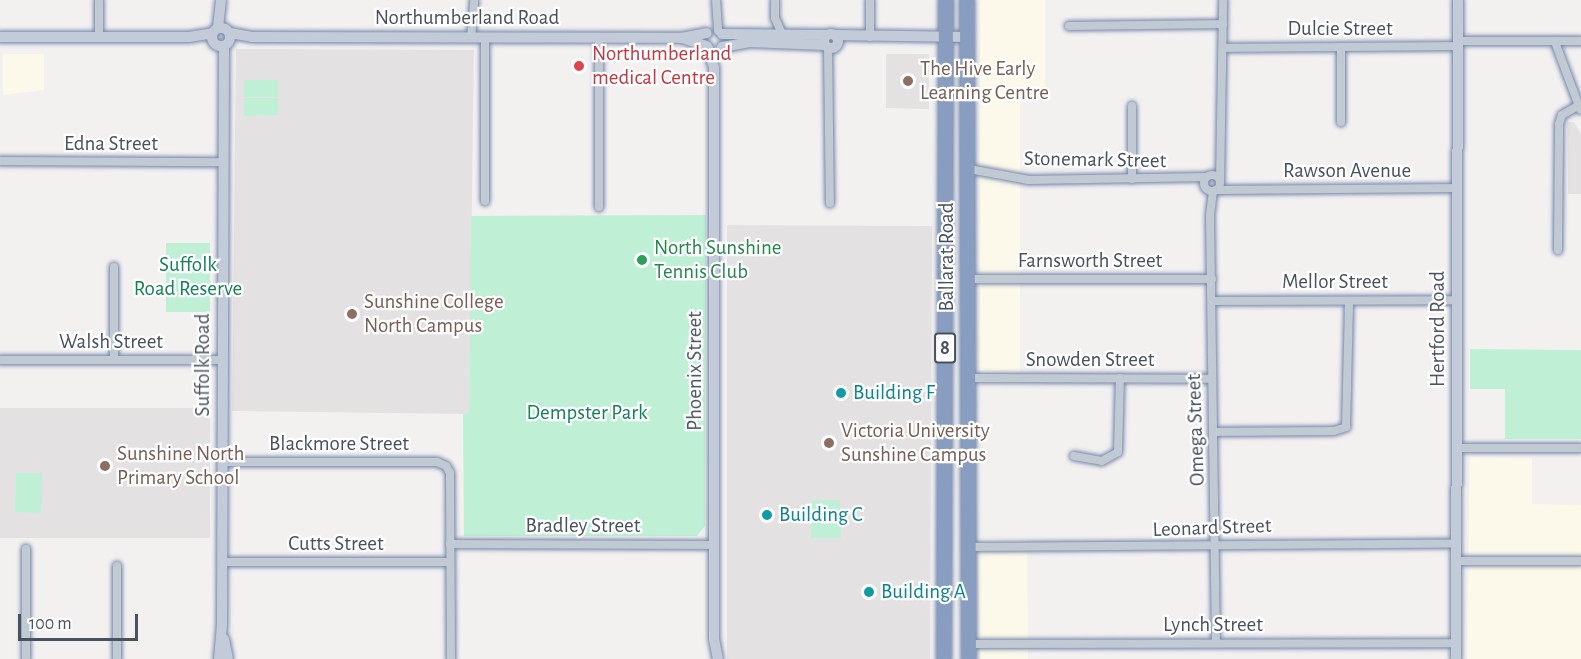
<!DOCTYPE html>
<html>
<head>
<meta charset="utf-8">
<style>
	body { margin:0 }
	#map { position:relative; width:1581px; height:659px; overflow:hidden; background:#f3f0f0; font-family:"Alegreya Sans",sans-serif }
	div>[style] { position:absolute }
	.commercial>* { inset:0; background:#fcf9ea }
	.education>* { inset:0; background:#e4e1e2 }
	.green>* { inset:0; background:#bff0d6 }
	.roads { filter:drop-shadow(0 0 2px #7388ab) drop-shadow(0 0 2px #7388ab) }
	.street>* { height:8px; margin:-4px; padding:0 4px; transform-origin:4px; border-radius:4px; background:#c1c9d2 }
	.street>.ring { margin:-4px; padding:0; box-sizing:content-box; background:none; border:8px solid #c1c9d2; border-radius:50% }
	.secondary>* { height:10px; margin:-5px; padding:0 5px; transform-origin:5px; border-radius:5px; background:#c3cbd9 }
	.secondary>.ring { margin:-5px; padding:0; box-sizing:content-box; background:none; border:10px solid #c3cbd9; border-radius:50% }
	.highway>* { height:14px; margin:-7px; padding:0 7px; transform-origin:7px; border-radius:7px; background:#889dbf }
	.dots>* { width:16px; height:16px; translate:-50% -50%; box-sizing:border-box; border:3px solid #fff; border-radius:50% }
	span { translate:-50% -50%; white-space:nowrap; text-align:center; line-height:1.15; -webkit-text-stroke:4.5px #fff; paint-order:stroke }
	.shield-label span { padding:2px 4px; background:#fff; border:2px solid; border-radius:4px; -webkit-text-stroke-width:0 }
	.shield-label { font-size:20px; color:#48515e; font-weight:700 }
	.street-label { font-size:21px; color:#48515e }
	.health-label { font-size:21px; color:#be3a42 }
	.left { translate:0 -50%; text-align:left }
	.education-label { font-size:21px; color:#785e54 }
	.leisure-label { font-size:21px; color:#27864d }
	.park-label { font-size:21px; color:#168156 }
	.culture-label { font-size:21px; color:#0d838f }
	.scale { position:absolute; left:18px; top:614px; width:120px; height:27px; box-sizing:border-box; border:3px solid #48515e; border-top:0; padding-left:8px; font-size:18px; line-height:21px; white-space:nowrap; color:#48515e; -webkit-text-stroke:4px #fff; paint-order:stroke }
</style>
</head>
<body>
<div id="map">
	<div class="commercial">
		<div style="clip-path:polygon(980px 0,1045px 0,1045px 88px,1020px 89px,1020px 384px,980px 384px)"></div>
		<div style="clip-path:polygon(3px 54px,44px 54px,44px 90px,3px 95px)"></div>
		<div style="clip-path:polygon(1470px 457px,1532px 458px,1532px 504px,1581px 505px,1581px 659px,1467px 659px)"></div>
		<div style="clip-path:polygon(978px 539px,1027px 539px,1028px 659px,980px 659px)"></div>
	</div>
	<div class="education">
		<div style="clip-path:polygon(236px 49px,474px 50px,469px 414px,232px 411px)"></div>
		<div style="clip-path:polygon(886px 54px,929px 54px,929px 109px,886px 108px)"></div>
		<div style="clip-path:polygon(1567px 122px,1574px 122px,1581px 134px,1581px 194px,1568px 194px)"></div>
		<div style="clip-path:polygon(727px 225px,932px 226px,930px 659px,727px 659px)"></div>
		<div style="clip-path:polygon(0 408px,210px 408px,210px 538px,0 538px)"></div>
	</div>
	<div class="green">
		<div style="clip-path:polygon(244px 80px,278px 80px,278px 97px,244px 97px)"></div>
		<div style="clip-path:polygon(244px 98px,278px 98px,278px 115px,244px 116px)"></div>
		<div style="clip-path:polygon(706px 215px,705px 526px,697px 536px,464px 536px,463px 414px,469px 413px,471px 216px)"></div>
		<div style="clip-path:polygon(166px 243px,210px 243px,210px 312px,166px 312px)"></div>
		<div style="clip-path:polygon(1470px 349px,1581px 350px,1581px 439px,1505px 439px,1505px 389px,1470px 389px)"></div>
		<div style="clip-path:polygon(16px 473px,42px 473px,41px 513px,15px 512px)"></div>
		<div style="clip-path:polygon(812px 500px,840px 500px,840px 513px,812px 513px)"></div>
		<div style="clip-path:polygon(811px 520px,841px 520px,841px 538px,811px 538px)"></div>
	</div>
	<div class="roads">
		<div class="street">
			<div style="left:99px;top:0;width:37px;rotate:90deg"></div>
			<div style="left:716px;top:0;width:31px;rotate:86deg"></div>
			<div style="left:775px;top:0;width:18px;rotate:90deg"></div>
			<div style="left:775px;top:18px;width:17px;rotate:66deg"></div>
			<div style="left:1069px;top:26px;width:154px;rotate:-0.7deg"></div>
			<div style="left:870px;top:37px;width:37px;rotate:-90deg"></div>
			<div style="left:471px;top:38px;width:38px;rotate:-85deg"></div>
			<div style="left:485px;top:38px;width:163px;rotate:90deg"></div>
			<div style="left:1458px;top:41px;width:123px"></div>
			<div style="left:1555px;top:42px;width:72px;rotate:69.5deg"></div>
			<div style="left:828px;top:48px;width:155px;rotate:89.3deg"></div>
			<div style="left:1223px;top:48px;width:234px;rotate:-0.5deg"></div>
			<div style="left:1341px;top:122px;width:75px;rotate:-90deg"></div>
			<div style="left:0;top:161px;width:222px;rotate:0.3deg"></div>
			<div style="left:969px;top:169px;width:61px;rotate:10.4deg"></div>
			<div style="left:1029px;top:180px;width:178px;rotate:-1deg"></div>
			<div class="ring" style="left:1204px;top:175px;width:8px;height:8px"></div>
			<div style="left:1132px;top:179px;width:73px;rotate:-90deg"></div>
			<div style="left:1220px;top:180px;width:180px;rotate:-89deg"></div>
			<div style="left:1216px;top:190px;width:241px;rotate:-0.5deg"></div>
			<div style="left:1213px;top:191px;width:25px;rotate:97deg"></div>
			<div style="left:1210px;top:216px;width:427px;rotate:89.2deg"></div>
			<div style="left:599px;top:207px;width:169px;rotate:-90deg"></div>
			<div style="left:1558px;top:250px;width:126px;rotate:-89.5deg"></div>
			<div style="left:1559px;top:124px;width:9px;rotate:-72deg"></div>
			<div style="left:1562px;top:115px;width:20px;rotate:-30deg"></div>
			<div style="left:114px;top:267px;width:93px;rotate:90deg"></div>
			<div style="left:968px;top:279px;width:244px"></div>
			<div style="left:1212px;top:301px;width:245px;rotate:-0.2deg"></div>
			<div style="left:0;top:360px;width:222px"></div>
			<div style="left:968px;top:378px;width:244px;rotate:0.2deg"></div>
			<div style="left:1213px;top:432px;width:121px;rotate:-0.5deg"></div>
			<div style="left:1334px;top:431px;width:13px;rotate:-18deg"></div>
			<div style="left:1346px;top:427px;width:126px;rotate:-88.6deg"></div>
			<div style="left:1457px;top:448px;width:124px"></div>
			<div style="left:1074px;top:456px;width:28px;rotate:10deg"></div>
			<div style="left:1102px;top:461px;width:18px;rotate:-29deg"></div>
			<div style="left:1118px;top:452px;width:74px;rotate:-88.5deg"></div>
			<div style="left:222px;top:462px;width:215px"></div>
			<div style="left:437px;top:462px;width:10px;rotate:24deg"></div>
			<div style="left:446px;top:466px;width:8px;rotate:60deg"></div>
			<div style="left:450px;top:473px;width:186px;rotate:89.7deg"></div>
			<div style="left:450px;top:544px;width:265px;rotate:0.2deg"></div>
			<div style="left:968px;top:547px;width:489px;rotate:-0.4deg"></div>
			<div style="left:1457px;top:561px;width:124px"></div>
			<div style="left:222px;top:562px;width:228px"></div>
			<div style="left:969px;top:644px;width:488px;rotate:-0.1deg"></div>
			<div style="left:26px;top:659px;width:110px;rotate:-90deg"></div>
			<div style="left:117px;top:659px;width:93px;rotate:-90deg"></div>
		</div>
		<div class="secondary">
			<div class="ring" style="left:212px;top:28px;width:8px;height:8px"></div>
			<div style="left:218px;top:28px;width:28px;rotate:-84deg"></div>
			<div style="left:230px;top:33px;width:22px;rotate:10deg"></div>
			<div style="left:252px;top:37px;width:429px;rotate:0.1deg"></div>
			<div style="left:681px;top:38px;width:26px;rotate:-11deg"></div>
			<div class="ring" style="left:824px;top:34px;width:4px;height:4px"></div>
			<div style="left:722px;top:34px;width:105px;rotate:0.5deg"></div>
			<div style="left:834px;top:35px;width:135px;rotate:0.8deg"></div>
			<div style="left:0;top:37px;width:189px"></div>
			<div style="left:189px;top:37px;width:24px;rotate:-9deg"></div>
			<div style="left:682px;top:38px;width:26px;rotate:18deg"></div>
			<div style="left:722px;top:47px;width:27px;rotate:-10deg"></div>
			<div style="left:749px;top:42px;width:76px;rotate:2.3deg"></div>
			<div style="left:708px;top:48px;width:21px;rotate:73deg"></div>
			<div style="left:714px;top:68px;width:571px;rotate:90deg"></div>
			<div style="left:714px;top:639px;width:20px;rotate:79deg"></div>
			<div style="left:224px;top:639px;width:20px;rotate:79deg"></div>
			<div style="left:219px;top:659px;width:35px;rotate:-85deg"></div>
			<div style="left:222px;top:624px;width:578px;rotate:-89.8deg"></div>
			<div style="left:1456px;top:659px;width:659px;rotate:-89.83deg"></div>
		</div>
		<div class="highway">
			<div style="left:967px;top:0;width:659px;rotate:89.83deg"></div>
			<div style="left:944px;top:659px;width:659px;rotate:-89.83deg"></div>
		</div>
	</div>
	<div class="dots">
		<div style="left:579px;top:66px;background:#e0444e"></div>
		<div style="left:908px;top:81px;background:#8d6e63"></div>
		<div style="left:642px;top:260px;background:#2e9e5b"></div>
		<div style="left:352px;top:314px;background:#8d6e63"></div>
		<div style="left:841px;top:393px;background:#0f9aa8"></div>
		<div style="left:829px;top:443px;background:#8d6e63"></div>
		<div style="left:105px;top:466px;background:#8d6e63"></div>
		<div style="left:767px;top:515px;background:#0f9aa8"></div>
		<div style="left:869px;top:592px;background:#0f9aa8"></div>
	</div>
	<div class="shield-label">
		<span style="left:945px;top:348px">8</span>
	</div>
	<div class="street-label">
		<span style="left:467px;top:18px">Northumberland Road</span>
		<span style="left:1340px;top:29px">Dulcie Street</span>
		<span style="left:111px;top:144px">Edna Street</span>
		<span style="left:1095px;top:160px;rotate:1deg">Stonemark Street</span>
		<span style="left:1347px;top:171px">Rawson Avenue</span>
		<span style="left:947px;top:257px;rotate:-90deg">Ballarat Road</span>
		<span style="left:1090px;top:261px">Farnsworth Street</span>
		<span style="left:1335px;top:282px">Mellor Street</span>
		<span style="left:1438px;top:329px;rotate:-90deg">Hertford Road</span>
		<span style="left:111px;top:342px">Walsh Street</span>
		<span style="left:1090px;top:360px">Snowden Street</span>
		<span style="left:203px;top:365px;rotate:-90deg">Suffolk Road</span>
		<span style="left:695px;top:371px;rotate:-90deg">Phoenix Street</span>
		<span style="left:1196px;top:430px;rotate:-92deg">Omega Street</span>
		<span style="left:339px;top:444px">Blackmore Street</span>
		<span style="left:583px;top:526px">Bradley Street</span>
		<span style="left:1212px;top:528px;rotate:-2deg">Leonard Street</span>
		<span style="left:336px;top:544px">Cutts Street</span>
		<span style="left:1213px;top:625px">Lynch Street</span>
	</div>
	<div class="health-label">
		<span class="left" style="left:592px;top:66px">Northumberland<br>medical Centre</span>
	</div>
	<div class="education-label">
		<span class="left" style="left:920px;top:81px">The Hive Early<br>Learning Centre</span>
		<span class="left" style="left:364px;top:314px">Sunshine College<br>North Campus</span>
		<span class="left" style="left:841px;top:443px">Victoria University<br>Sunshine Campus</span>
		<span class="left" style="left:117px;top:466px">Sunshine North<br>Primary School</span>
	</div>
	<div class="leisure-label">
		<span class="left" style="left:654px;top:260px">North Sunshine<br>Tennis Club</span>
	</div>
	<div class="park-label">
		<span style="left:188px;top:277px">Suffolk<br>Road Reserve</span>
		<span style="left:587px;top:413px">Dempster Park</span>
	</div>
	<div class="culture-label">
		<span class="left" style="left:853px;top:393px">Building F</span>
		<span class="left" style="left:779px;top:515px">Building C</span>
		<span class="left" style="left:881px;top:592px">Building A</span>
	</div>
	<div class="scale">100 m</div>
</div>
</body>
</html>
